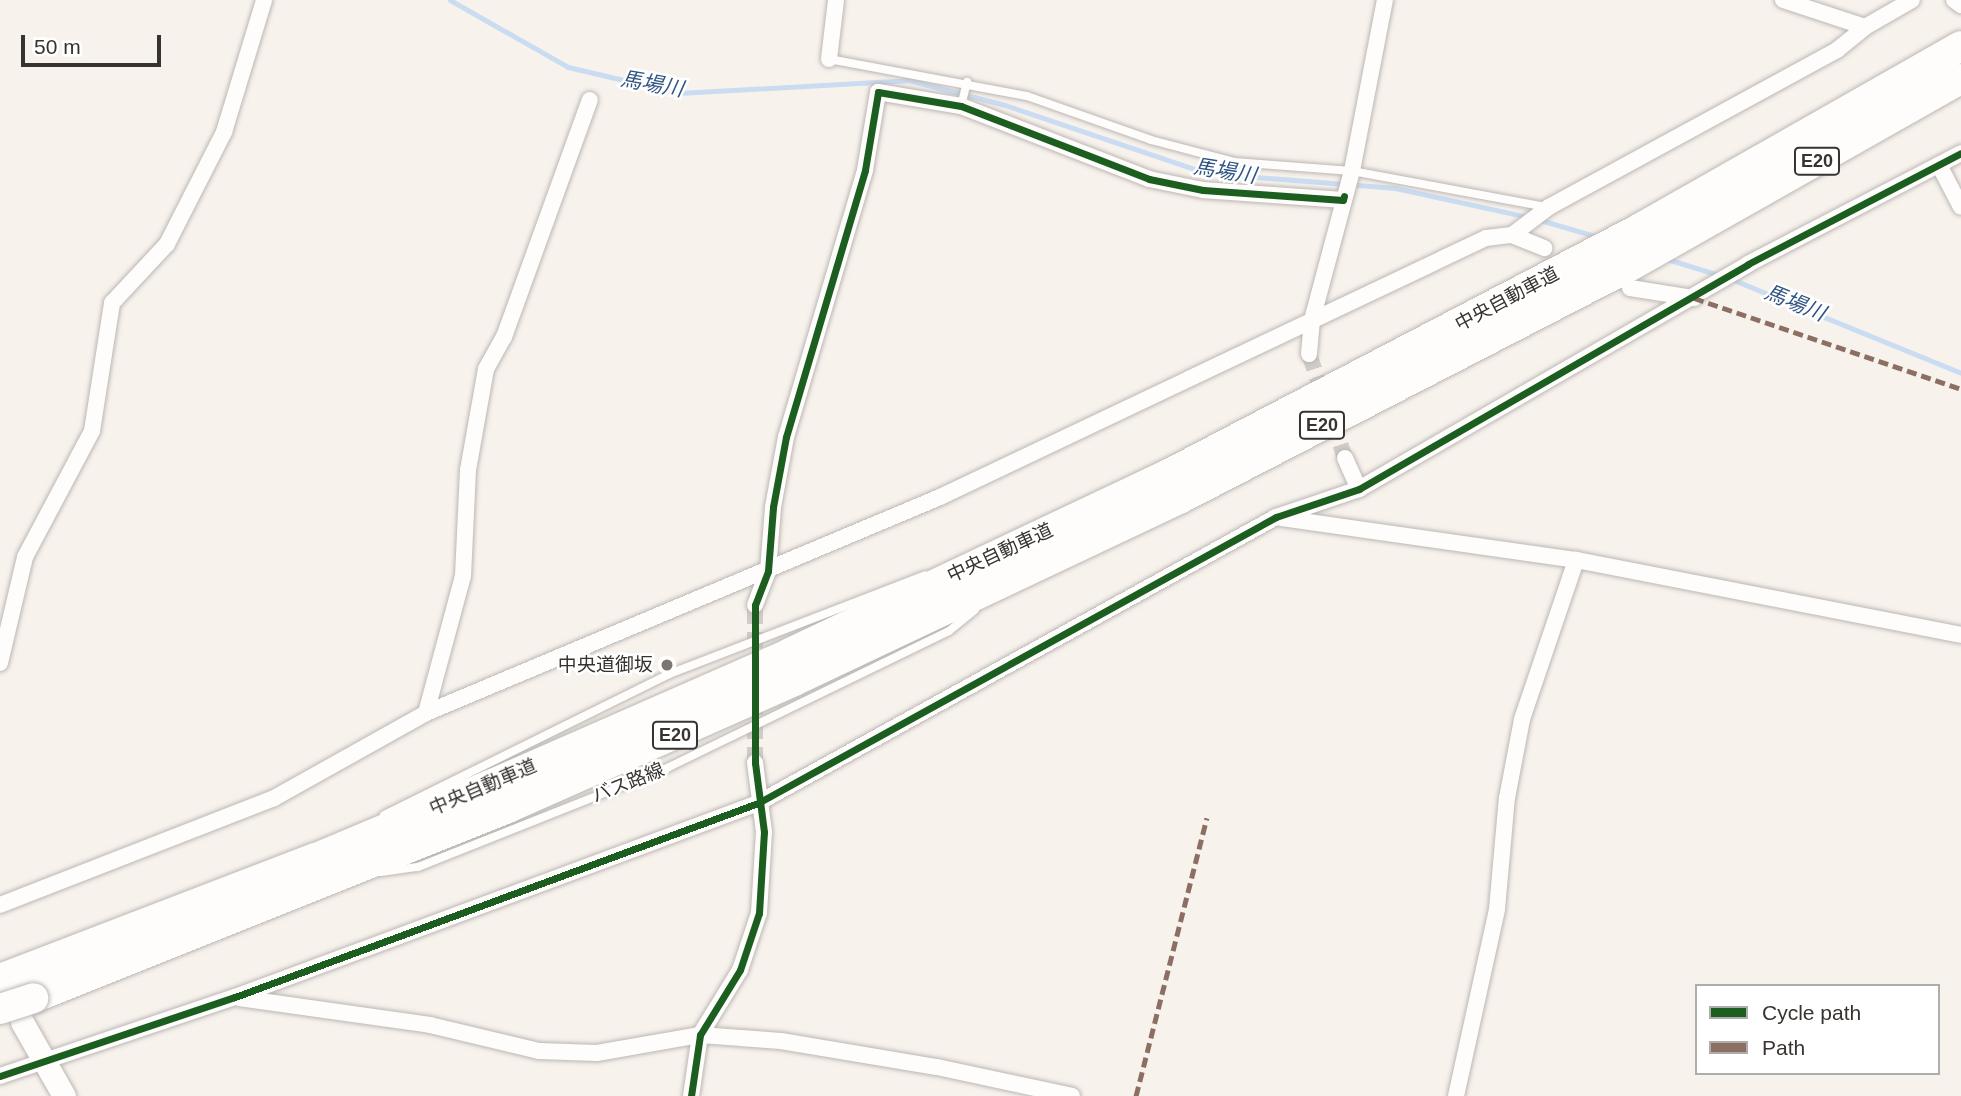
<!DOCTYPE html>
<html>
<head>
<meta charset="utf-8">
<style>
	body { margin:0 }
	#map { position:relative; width:1961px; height:1096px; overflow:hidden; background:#f8f2ed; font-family:Helvetica,"Noto Sans JP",sans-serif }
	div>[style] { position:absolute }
	.stream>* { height:5px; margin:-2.5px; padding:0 2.5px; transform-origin:2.5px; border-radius:2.5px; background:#cadcf1 }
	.minor-tunnel>* { height:16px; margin-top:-8px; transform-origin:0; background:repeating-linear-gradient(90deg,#d1ccc7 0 16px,transparent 0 24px) }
	.roads { filter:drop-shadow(0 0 2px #bbb7b3) drop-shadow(0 0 2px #bbb7b3) }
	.service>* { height:8px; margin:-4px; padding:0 4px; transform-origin:4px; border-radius:4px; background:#fefdfc }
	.minor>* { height:16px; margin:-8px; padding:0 8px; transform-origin:8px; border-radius:8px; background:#fefdfc }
	.secondary>* { height:23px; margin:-11.5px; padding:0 11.5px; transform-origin:11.5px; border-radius:11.5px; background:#fefdfc }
	.motorway>* { height:30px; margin:-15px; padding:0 15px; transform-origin:15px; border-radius:15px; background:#fefdfc }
	.bridges { filter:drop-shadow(0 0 2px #bbb7b3) drop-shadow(0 0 2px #bbb7b3) }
	.motorway-bridge>* { height:30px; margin:-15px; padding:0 15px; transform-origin:15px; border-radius:15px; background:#fefdfc }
	.quiet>* { height:5px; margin-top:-2.5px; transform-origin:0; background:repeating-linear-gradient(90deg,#8d6e63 0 10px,transparent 0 15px) }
	.cycleway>* { height:7px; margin:-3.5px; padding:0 3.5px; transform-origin:3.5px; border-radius:3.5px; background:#1b5e20 }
	.dots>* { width:19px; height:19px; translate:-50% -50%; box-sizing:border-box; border:4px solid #fff; border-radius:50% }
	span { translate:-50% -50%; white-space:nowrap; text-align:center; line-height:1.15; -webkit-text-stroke:5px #fff; paint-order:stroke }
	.shield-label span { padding:2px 5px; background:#fff; border:2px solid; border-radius:5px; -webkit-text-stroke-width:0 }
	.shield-label { font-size:18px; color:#373330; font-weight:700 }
	.street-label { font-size:19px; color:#373330 }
	.poi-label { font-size:19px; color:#373330 }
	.right { translate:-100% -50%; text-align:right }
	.water-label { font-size:21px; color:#305582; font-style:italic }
	.legend { position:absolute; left:1695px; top:984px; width:245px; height:91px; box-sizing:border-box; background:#fff; border:2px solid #afadac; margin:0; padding:9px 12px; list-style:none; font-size:21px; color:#373330 }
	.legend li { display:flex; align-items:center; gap:14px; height:35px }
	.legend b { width:35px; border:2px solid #afadac }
	.scale { position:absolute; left:21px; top:35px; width:140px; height:32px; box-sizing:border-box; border:4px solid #373330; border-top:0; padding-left:9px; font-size:21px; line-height:24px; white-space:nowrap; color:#373330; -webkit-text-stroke:5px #fff; paint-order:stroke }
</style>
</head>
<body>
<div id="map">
	<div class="stream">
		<div style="left:450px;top:0;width:136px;rotate:29.6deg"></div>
		<div style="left:568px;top:67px;width:114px;rotate:13.2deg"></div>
		<div style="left:679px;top:93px;width:229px;rotate:-3.2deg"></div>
		<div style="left:908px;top:80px;width:100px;rotate:14.5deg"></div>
		<div style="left:1005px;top:105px;width:212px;rotate:18.7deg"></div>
		<div style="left:1206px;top:173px;width:190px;rotate:4.5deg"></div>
		<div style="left:1395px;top:188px;width:136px;rotate:12.3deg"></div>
		<div style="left:1537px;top:219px;width:64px;rotate:16.4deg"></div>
		<div style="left:1664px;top:258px;width:61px;rotate:17.2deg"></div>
		<div style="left:1731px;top:279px;width:248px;rotate:22.2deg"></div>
	</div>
	<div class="minor-tunnel">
		<div style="left:1309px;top:354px;width:110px;rotate:70.9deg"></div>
		<div style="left:755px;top:672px;width:67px;rotate:-90deg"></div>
		<div style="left:755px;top:763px;width:68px;rotate:-90deg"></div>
	</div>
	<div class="roads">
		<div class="service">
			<div style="left:829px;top:59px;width:201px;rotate:10.6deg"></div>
			<div style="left:1027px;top:96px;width:132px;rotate:19.5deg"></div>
			<div style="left:1151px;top:140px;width:86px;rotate:14.8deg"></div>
			<div style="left:1234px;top:162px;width:118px;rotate:4.4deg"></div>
			<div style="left:1352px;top:171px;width:197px;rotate:10.5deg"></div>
			<div style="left:961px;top:106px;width:25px;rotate:-76deg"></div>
			<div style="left:384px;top:815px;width:318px;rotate:-26.3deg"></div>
			<div style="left:669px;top:674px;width:274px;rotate:-21.1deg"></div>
			<div style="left:381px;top:872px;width:37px;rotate:-8deg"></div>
			<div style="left:418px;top:867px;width:270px;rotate:-21.7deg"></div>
			<div style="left:669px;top:767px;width:311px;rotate:-25.9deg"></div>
			<div style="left:949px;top:631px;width:33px;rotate:-39deg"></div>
		</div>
		<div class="minor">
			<div style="left:1783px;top:0;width:86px;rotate:18.2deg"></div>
			<div style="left:1954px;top:0;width:9px;rotate:36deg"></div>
			<div style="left:829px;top:59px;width:59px;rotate:-83.2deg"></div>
			<div style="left:1939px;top:165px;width:47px;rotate:62.4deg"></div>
			<div style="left:1512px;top:235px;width:35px;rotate:22deg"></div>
			<div style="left:1630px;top:288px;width:65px;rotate:8.9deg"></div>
			<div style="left:1309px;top:354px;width:34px;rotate:-85deg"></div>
			<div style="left:1312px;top:320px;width:154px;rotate:-75deg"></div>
			<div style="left:1352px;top:171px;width:174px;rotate:-79.1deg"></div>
			<div style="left:1345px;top:458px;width:34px;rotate:66deg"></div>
			<div style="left:1281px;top:518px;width:298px;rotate:8.1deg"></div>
			<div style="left:1576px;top:560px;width:392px;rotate:11deg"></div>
			<div style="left:755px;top:605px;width:36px;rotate:-69deg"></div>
			<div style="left:768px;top:571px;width:64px;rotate:-85.5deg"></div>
			<div style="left:773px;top:507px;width:71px;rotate:-79.5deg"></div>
			<div style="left:786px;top:437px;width:278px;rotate:-73.5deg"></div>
			<div style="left:865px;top:170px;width:79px;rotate:-80.5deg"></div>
			<div style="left:878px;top:92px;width:84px;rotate:9.6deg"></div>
			<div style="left:961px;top:106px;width:202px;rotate:21.2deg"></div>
			<div style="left:1149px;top:179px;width:55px;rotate:11.5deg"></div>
			<div style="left:1203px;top:190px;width:140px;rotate:4.1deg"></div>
			<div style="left:0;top:663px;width:109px;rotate:-76.7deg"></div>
			<div style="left:25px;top:557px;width:143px;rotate:-62deg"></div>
			<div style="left:92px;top:431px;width:130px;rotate:-81.1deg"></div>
			<div style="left:112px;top:303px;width:81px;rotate:-47deg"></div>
			<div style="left:167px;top:244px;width:126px;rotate:-63deg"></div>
			<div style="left:224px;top:132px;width:138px;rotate:-73.1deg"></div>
			<div style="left:426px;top:713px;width:142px;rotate:-74.9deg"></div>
			<div style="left:463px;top:576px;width:106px;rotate:-87.3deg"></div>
			<div style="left:468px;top:470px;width:103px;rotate:-79.9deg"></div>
			<div style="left:486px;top:369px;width:37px;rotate:-61deg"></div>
			<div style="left:504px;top:337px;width:252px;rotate:-70.1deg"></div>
			<div style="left:0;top:905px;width:294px;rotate:-21.3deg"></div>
			<div style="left:274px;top:798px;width:174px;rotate:-29.2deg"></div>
			<div style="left:426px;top:713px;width:558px;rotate:-22.79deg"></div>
			<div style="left:940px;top:497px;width:604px;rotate:-25.38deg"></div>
			<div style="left:1486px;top:238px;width:26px;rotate:-7deg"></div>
			<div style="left:1512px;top:235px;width:46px;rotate:-37.1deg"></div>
			<div style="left:1549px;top:207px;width:328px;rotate:-28.6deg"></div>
			<div style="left:1837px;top:50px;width:36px;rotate:-39deg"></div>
			<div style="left:1865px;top:27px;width:54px;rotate:-29.9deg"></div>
			<div style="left:239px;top:998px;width:193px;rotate:8deg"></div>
			<div style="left:430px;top:1025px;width:112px;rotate:13.4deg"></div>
			<div style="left:539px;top:1051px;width:58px;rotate:2deg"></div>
			<div style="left:597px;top:1053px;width:105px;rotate:-9.9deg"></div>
			<div style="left:700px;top:1035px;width:81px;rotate:4.2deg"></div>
			<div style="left:781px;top:1041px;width:158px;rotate:9.5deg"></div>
			<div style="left:937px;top:1067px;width:138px;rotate:12.1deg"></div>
			<div style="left:0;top:1076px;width:248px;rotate:-18.6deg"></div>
			<div style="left:235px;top:997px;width:558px;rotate:-20.35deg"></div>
			<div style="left:758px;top:803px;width:592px;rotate:-28.9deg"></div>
			<div style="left:1276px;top:517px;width:88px;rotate:-18.6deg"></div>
			<div style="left:1359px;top:489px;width:449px;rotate:-30deg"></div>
			<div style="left:1748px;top:264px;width:240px;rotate:-27.5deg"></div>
			<div style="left:691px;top:1096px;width:62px;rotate:-81.6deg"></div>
			<div style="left:700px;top:1035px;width:76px;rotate:-58.4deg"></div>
			<div style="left:740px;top:970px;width:60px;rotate:-71.6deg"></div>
			<div style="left:759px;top:913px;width:81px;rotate:-86.5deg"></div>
			<div style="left:764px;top:832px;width:70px;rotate:-97.4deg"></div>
			<div style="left:1456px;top:1096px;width:191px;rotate:-77.6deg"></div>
			<div style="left:1497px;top:909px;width:111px;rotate:-84.9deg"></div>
			<div style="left:1507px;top:798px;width:80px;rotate:-79.2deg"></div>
			<div style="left:1522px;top:719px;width:168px;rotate:-71.2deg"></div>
		</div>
		<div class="secondary">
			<div style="left:22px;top:1022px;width:85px;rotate:60.4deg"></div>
		</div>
		<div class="motorway">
			<div style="left:0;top:979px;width:338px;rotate:-21deg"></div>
			<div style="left:316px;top:858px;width:189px;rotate:-22.8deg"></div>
			<div style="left:490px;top:785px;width:328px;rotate:-23.7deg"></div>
			<div style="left:790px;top:653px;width:419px;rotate:-25.3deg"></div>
			<div style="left:1169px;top:474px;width:530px;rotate:-27.53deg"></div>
			<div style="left:1639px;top:229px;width:370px;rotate:-29.6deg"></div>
			<div style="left:33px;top:998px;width:512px;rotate:-21.8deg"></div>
			<div style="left:508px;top:808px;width:313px;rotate:-23.9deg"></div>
			<div style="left:794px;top:681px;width:428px;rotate:-25.3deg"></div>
			<div style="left:1181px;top:498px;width:497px;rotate:-27.3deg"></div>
			<div style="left:1623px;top:270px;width:388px;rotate:-29.5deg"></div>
		</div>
	</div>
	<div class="bridges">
		<div class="motorway-bridge">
			<div style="left:0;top:1009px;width:35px;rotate:-18deg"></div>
		</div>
	</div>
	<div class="quiet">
		<div style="left:1694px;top:298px;width:282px;rotate:18.8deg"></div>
		<div style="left:1136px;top:1096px;width:287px;rotate:-75.7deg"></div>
	</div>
	<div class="cycleway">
		<div style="left:0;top:1076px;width:248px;rotate:-18.6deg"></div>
		<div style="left:235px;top:997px;width:558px;rotate:-20.35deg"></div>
		<div style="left:758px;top:803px;width:592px;rotate:-28.9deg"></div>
		<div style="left:1276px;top:517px;width:88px;rotate:-18.6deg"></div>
		<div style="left:1359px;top:489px;width:449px;rotate:-30deg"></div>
		<div style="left:1748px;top:264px;width:240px;rotate:-27.5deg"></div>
		<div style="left:691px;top:1096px;width:62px;rotate:-81.6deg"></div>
		<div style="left:700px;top:1035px;width:76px;rotate:-58.4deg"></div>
		<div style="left:740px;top:970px;width:60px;rotate:-71.6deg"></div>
		<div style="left:759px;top:913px;width:81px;rotate:-86.5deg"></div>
		<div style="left:764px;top:832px;width:70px;rotate:-97.4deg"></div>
		<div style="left:755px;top:763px;width:158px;rotate:-90deg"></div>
		<div style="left:755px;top:605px;width:36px;rotate:-69deg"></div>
		<div style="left:768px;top:571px;width:64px;rotate:-85.5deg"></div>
		<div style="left:773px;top:507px;width:71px;rotate:-79.5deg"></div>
		<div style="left:786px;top:437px;width:278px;rotate:-73.5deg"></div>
		<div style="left:865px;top:170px;width:79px;rotate:-80.5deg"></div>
		<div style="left:878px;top:92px;width:84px;rotate:9.6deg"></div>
		<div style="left:961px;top:106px;width:202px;rotate:21.2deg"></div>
		<div style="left:1149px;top:179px;width:55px;rotate:11.5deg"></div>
		<div style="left:1203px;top:190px;width:140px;rotate:4.1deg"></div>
		<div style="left:1343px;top:200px;width:4px;rotate:-76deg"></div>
	</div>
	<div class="dots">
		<div style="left:667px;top:665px;background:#7b7672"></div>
	</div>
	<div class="shield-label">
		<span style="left:1817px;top:161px">E20</span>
		<span style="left:1322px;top:425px">E20</span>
		<span style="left:675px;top:735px">E20</span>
	</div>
	<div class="street-label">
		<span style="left:1507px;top:299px;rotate:-28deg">中央自動車道</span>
		<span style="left:1000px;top:553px;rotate:-25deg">中央自動車道</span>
		<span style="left:628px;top:783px;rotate:-22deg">バス路線</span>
		<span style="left:483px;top:787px;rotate:-23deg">中央自動車道</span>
	</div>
	<div class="poi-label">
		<span class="right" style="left:653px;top:665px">中央道御坂</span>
	</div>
	<div class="water-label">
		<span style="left:652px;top:84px;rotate:10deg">馬場川</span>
		<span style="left:1225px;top:171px;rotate:9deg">馬場川</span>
		<span style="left:1795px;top:303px;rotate:22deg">馬場川</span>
	</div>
	<ul class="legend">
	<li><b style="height:9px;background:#1b5e20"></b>Cycle path</li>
	<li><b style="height:9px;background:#8d6e63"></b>Path</li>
	</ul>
	<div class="scale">50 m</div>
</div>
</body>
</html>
